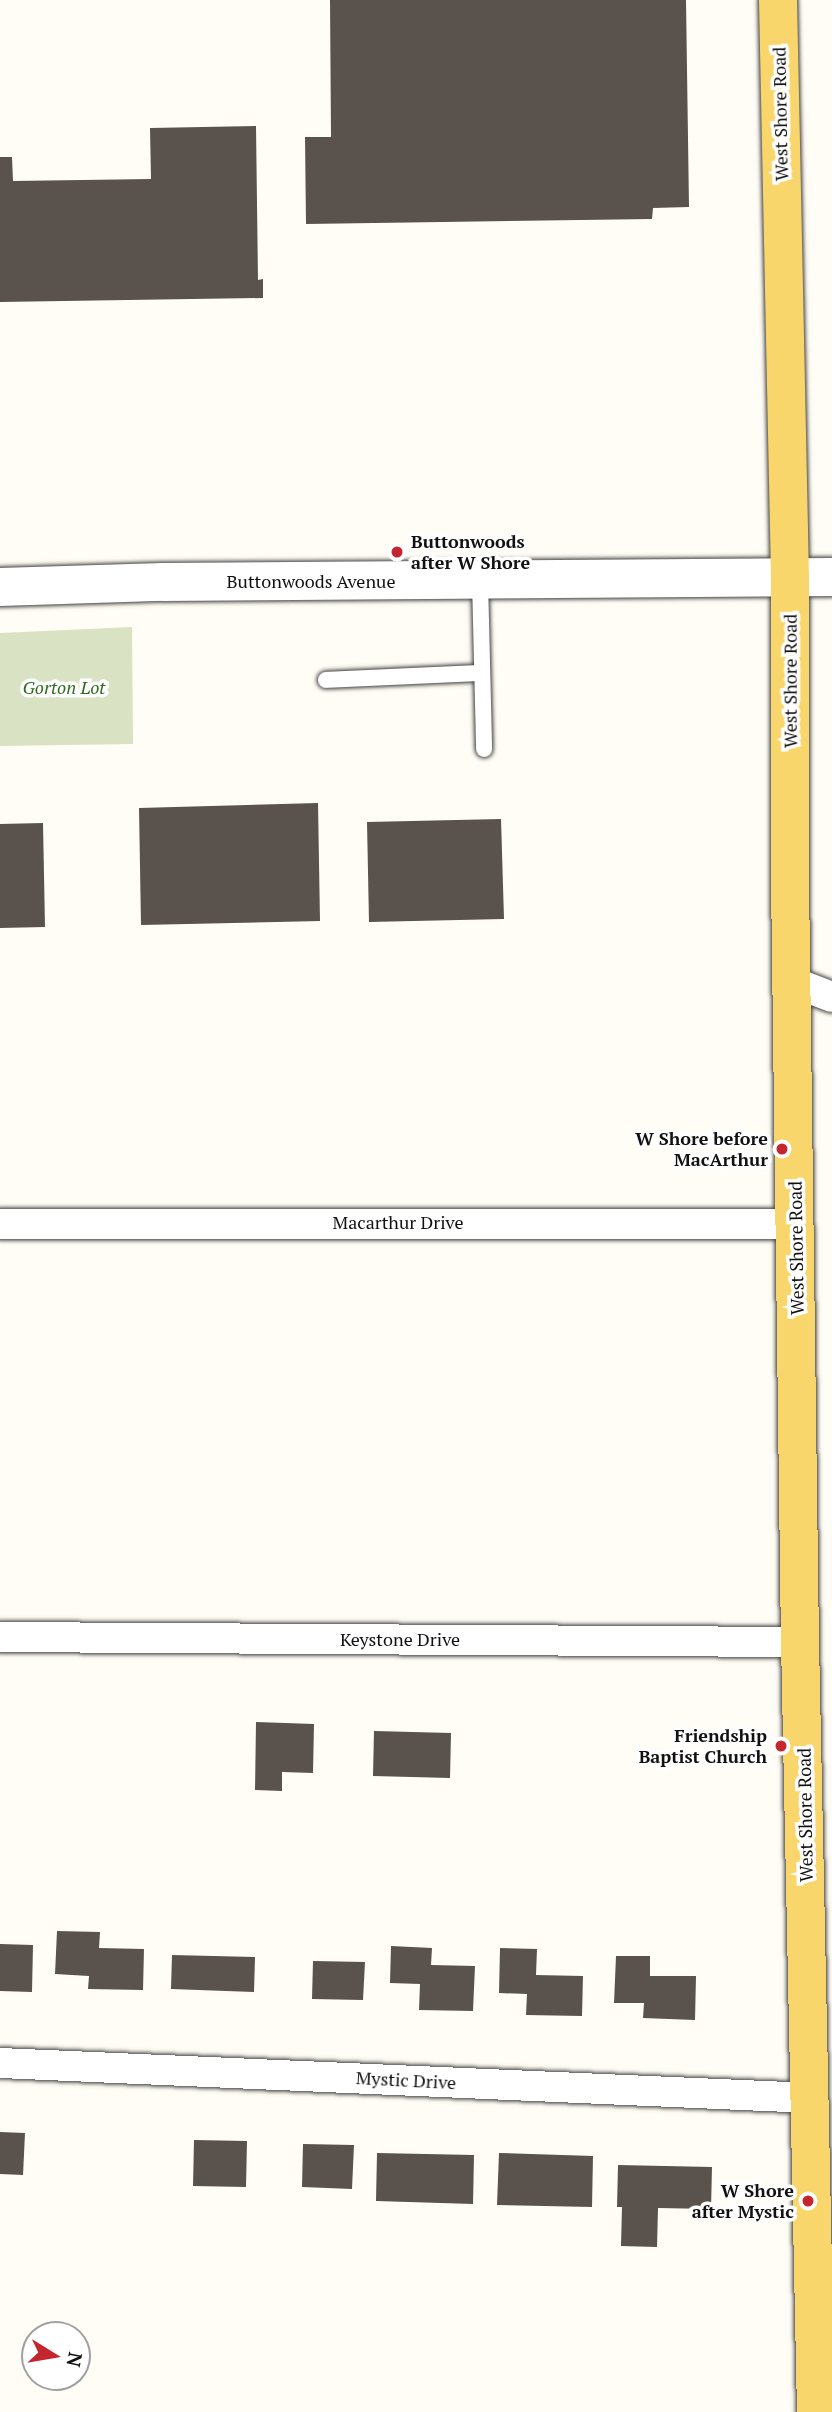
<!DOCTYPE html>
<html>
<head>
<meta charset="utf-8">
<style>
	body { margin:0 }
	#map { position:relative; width:832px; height:2412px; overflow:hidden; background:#fffdf5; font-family:"PT Serif",serif }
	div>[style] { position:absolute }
	.cemetery>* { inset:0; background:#d9e3c4 }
	.building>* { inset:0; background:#5a524d }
	.roads { filter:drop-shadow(0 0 2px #444) drop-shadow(0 0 2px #444) }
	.service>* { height:16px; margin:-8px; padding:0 8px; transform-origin:8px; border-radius:8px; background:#fff }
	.minor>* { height:30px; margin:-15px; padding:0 15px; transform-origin:15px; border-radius:15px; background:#fff }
	.tertiary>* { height:38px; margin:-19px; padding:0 19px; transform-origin:19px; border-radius:19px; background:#fff }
	.primary>* { height:38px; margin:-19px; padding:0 19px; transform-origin:19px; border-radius:19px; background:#f9d66b }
	.dots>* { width:19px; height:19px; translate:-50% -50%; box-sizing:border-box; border:4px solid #fff; border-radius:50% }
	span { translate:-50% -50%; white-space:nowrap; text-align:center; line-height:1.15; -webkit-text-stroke:7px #fff; paint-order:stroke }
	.street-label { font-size:18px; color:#111 }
	.poi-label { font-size:18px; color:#111; font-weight:700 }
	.left { translate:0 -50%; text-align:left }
	.right { translate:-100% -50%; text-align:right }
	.park-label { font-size:18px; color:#2f6b1f; font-style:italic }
	.north { position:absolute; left:21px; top:2321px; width:70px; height:70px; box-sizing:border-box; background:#fff; border:2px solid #a0a0a0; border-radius:50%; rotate:101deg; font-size:19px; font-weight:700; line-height:28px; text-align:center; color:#111 }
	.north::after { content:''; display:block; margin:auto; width:24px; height:32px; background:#c4262e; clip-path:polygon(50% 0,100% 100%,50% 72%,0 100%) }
</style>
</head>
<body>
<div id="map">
	<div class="cemetery">
		<div style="clip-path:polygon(132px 627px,133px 744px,0 746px,0 633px)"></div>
	</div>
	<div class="building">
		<div style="clip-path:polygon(330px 0,686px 0,689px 207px,653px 208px,652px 219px,306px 224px,305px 137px,331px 137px)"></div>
		<div style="clip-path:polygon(256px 126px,258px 280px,263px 279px,263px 298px,0 302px,0 157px,12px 157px,13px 181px,151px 179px,150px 128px)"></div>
		<div style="clip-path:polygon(318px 803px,320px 921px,141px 925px,139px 808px)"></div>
		<div style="clip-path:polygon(501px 819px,504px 919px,369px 922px,367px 822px)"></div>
		<div style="clip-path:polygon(43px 823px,45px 927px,0 928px,0 824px)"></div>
		<div style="clip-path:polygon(256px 1722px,314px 1724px,313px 1773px,282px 1772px,282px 1791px,255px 1790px)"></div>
		<div style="clip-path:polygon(374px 1731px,451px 1733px,450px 1778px,373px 1776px)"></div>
		<div style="clip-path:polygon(57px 1931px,100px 1932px,99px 1948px,144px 1949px,143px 1990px,88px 1989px,89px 1976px,55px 1974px)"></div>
		<div style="clip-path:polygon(0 1944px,33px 1945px,32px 1992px,0 1991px)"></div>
		<div style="clip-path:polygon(391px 1946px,432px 1948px,431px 1965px,475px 1966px,473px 2011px,419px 2010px,420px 1984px,390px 1983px)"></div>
		<div style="clip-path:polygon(500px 1948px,537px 1949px,536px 1975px,583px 1976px,582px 2016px,526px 2015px,527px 1994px,499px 1993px)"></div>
		<div style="clip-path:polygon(172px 1955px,255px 1957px,254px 1992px,171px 1989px)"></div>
		<div style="clip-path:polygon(616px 1956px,650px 1956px,650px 1976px,696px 1976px,695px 2020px,643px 2018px,644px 2003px,614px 2003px)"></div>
		<div style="clip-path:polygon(313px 1961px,365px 1962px,363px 2000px,312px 1999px)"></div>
		<div style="clip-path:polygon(0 2132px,25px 2133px,23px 2175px,0 2174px)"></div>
		<div style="clip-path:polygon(194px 2140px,247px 2141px,246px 2187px,193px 2186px)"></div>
		<div style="clip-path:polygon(303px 2144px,354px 2145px,352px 2189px,302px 2187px)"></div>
		<div style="clip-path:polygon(377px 2153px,474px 2155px,473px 2204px,376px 2201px)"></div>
		<div style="clip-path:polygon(499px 2153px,593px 2156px,592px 2207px,497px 2205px)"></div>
		<div style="clip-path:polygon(618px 2165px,712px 2167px,711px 2209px,658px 2208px,657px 2247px,621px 2246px,622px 2207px,617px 2207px)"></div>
	</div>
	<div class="roads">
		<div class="service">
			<div style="left:480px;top:580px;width:169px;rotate:88.6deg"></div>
			<div style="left:326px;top:680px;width:156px;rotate:-2.6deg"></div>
		</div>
		<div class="minor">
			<div style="left:793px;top:982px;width:42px;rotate:21deg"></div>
			<div style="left:0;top:1224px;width:796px"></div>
			<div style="left:0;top:1637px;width:800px;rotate:0.36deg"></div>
			<div style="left:0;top:2063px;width:813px;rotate:2.47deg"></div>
		</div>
		<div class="tertiary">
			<div style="left:0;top:587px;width:163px;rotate:-1.8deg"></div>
			<div style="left:163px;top:582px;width:669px;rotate:-0.43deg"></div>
		</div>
		<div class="primary">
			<div style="left:778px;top:0;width:577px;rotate:88.81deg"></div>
			<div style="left:790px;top:577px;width:303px;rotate:90deg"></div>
			<div style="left:790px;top:880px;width:762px;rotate:89.25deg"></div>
			<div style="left:800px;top:1642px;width:770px;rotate:88.81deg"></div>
		</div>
	</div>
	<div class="dots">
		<div style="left:397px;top:552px;background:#c4262e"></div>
		<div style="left:782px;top:1149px;background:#c4262e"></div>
		<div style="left:781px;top:1746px;background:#c4262e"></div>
		<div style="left:808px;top:2201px;background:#c4262e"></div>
	</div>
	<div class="street-label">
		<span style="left:780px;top:114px;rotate:-91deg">West Shore Road</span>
		<span style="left:311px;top:581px">Buttonwoods Avenue</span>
		<span style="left:790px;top:681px;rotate:-90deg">West Shore Road</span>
		<span style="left:398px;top:1222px">Macarthur Drive</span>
		<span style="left:796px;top:1248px;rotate:-91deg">West Shore Road</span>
		<span style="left:400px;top:1639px">Keystone Drive</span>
		<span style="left:805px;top:1815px;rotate:-91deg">West Shore Road</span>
		<span style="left:406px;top:2080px;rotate:3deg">Mystic Drive</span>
	</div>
	<div class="poi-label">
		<span class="left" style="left:411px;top:552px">Buttonwoods<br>after W Shore</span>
		<span class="right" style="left:768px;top:1149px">W Shore before<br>MacArthur</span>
		<span class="right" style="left:767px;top:1746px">Friendship<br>Baptist Church</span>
		<span class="right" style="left:794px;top:2201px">W Shore<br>after Mystic</span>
	</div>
	<div class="park-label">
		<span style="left:64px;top:687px">Gorton Lot</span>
	</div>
	<div class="north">N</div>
</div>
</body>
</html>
